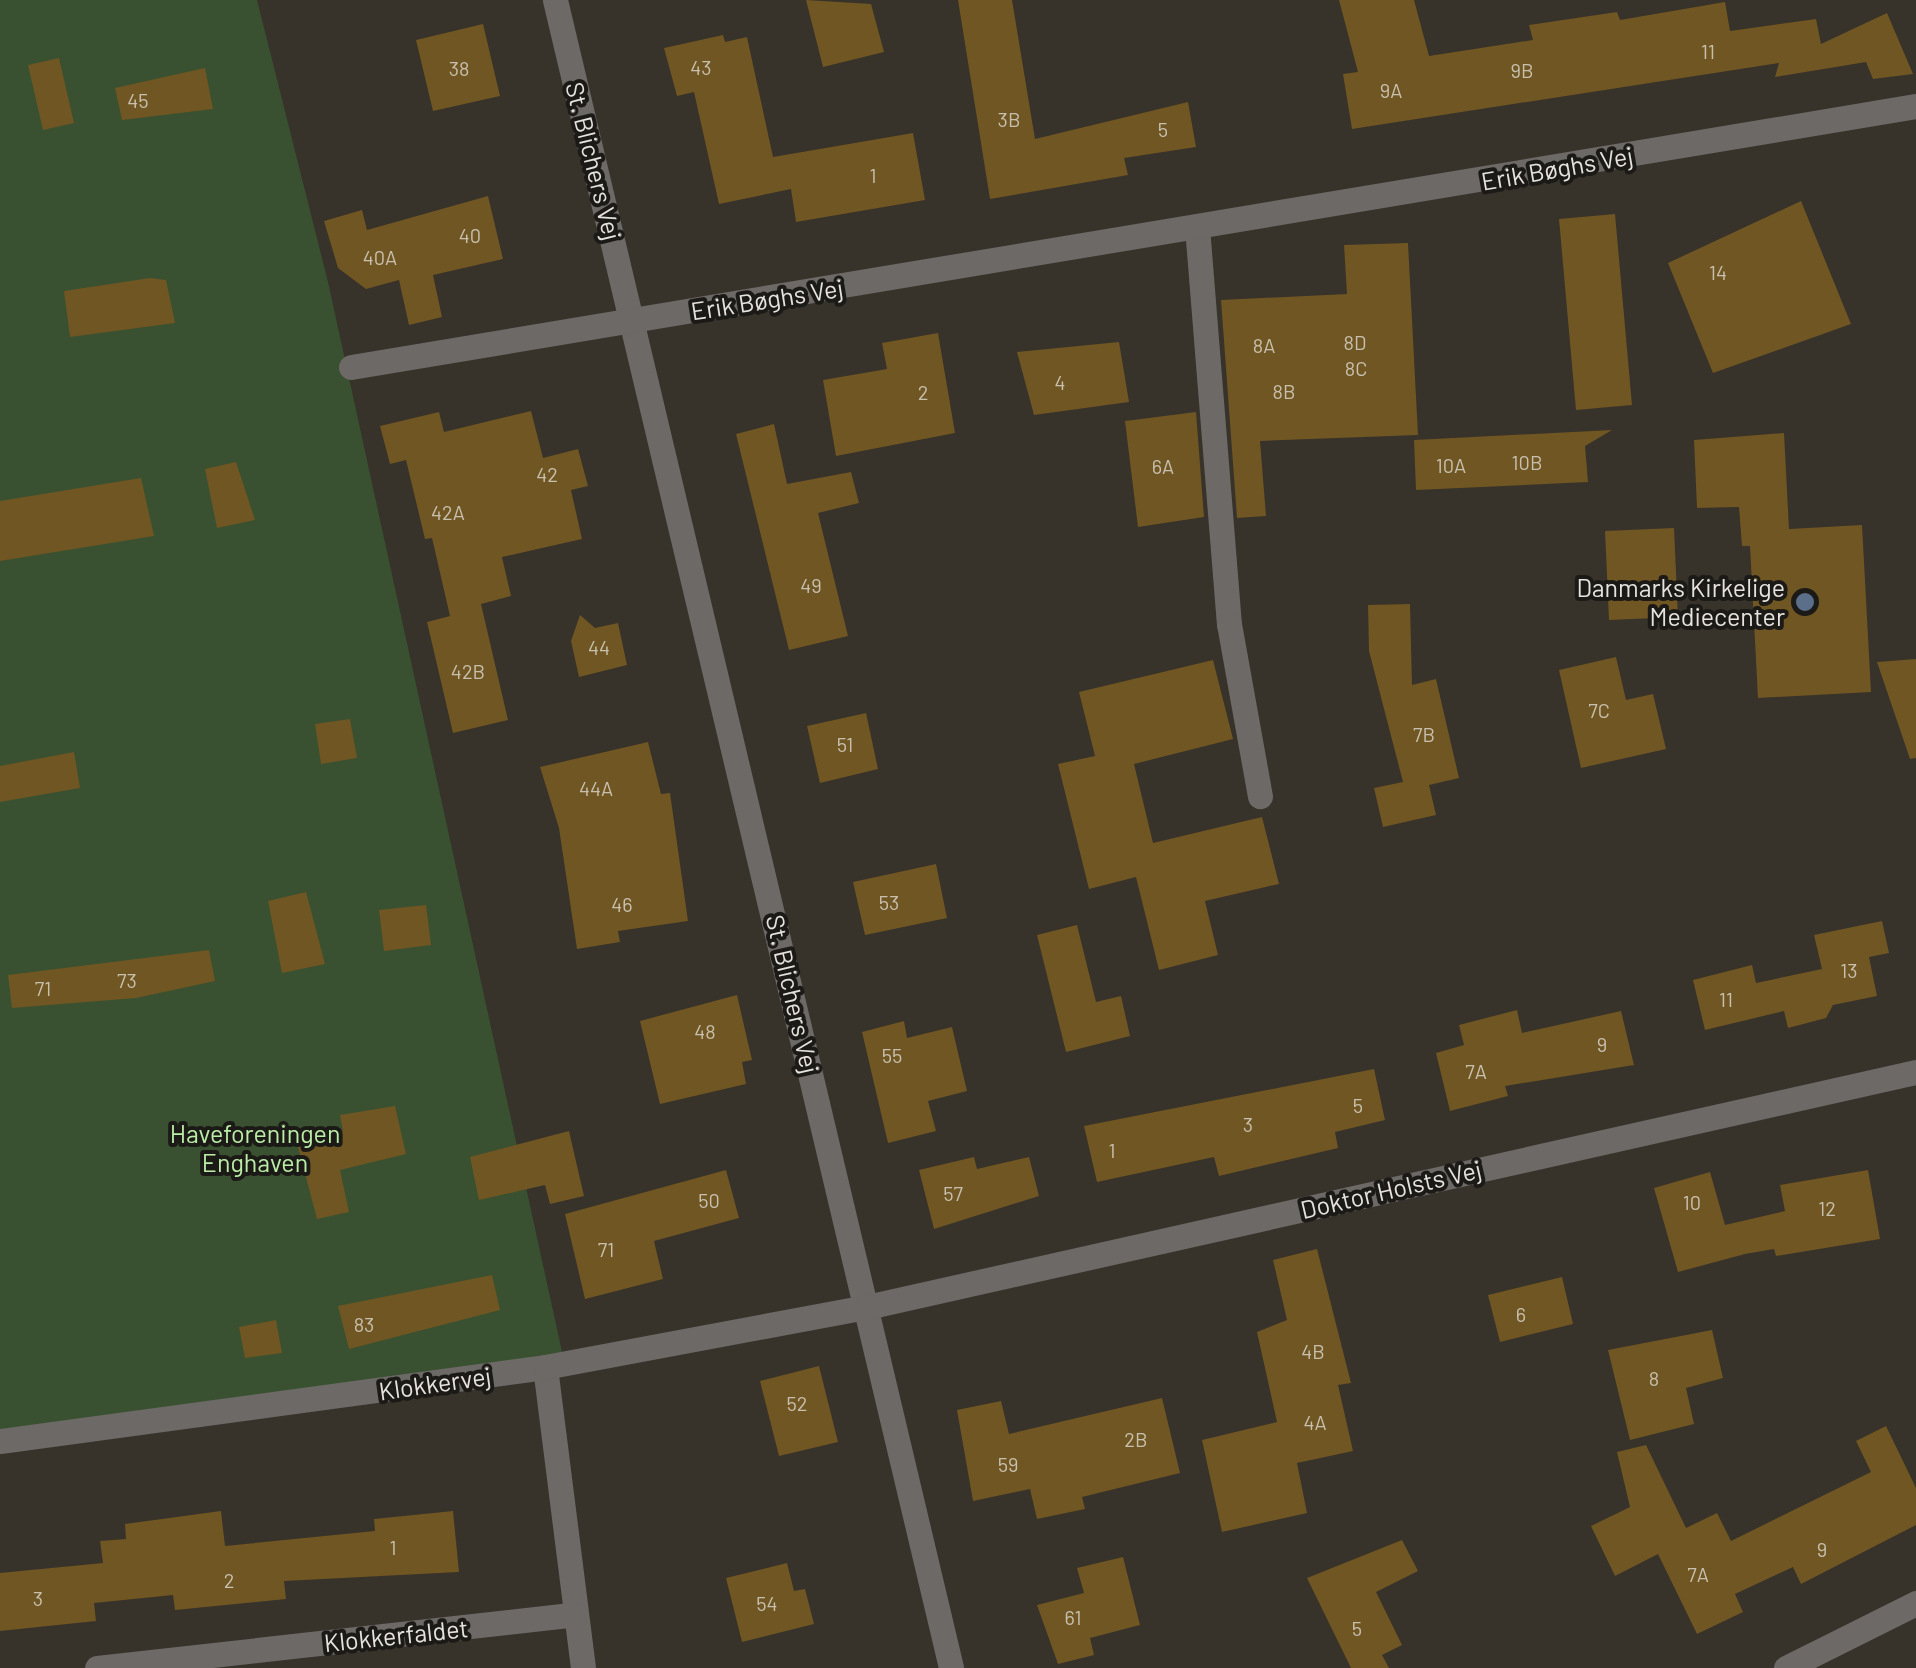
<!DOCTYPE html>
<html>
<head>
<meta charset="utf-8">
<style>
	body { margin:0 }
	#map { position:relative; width:1916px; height:1668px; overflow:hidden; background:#37322a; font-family:Barlow,sans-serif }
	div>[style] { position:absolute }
	.green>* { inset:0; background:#395130 }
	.building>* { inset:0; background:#705622 }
	.minor>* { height:25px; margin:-12.5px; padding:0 12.5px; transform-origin:12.5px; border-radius:12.5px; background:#6c6966 }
	.tertiary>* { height:25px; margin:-12.5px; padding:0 12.5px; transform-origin:12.5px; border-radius:12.5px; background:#6c6966 }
	.dots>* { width:28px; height:28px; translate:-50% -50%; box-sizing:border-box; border:5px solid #1c1a17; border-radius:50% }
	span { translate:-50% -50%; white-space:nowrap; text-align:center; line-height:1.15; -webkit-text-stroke:8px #1c1a17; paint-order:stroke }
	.number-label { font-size:20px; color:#c8c0af }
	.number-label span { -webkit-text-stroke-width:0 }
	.street-label { font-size:25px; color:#e6e3de }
	.poi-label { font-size:25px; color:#e6e3de }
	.right { translate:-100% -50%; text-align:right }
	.park-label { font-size:25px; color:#bbeda6 }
</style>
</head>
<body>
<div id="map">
	<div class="green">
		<div style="clip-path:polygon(0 0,257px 0,328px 282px,564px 1361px,0 1440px)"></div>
	</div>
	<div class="building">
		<div style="clip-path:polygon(806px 0,871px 4px,884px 52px,823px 67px)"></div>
		<div style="clip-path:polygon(958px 0,1012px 0,1035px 139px,1188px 102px,1196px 147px,1124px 158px,1128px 175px,990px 199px)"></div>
		<div style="clip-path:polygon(1339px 0,1414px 0,1429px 56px,1533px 40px,1529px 25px,1617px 12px,1620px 20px,1725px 2px,1730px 31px,1816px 19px,1821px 44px,1887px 13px,1913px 74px,1873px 79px,1866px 62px,1775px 77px,1779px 63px,1352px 129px,1343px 74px,1358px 72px)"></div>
		<div style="clip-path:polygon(483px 24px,500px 96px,433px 111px,416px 40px)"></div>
		<div style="clip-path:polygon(723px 35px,725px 42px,747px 37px,773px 157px,913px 133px,925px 200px,796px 222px,791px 189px,719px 204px,694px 92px,677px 96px,664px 48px)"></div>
		<div style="clip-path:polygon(59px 58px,74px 123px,43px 130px,28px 65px)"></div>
		<div style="clip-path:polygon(205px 68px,213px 109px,122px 120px,115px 88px)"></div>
		<div style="clip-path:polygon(488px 196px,503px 259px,433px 275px,442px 317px,409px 325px,399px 280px,366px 289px,338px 268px,324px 221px,362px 210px,367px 230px)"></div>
		<div style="clip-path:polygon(1801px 201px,1851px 324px,1713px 373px,1668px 263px)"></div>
		<div style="clip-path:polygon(1615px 214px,1632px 405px,1576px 410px,1559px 219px)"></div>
		<div style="clip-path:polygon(1408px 243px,1418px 435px,1260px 441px,1266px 516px,1237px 518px,1221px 300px,1347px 294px,1344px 245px)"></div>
		<div style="clip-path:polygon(150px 278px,166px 280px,175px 323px,70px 337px,64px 291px)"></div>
		<div style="clip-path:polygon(938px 333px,955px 433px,836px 456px,823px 380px,887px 369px,882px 343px)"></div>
		<div style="clip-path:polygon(1119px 342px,1129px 402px,1034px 415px,1017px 352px)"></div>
		<div style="clip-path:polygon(531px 411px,543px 458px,578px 449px,588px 486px,571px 490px,582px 539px,502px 557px,511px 596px,481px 604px,508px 720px,453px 733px,427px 622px,450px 616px,432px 538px,425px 539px,406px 460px,390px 464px,380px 426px,439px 412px,444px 432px)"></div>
		<div style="clip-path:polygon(1196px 412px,1204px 517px,1138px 527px,1125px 421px)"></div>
		<div style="clip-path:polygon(774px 424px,787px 484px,851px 472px,859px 503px,818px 513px,848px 636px,789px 650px,736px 434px)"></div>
		<div style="clip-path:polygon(1612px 430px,1585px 446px,1588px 482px,1416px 490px,1414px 440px)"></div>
		<div style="clip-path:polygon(1784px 433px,1789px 529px,1862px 525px,1871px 692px,1758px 698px,1750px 546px,1742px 546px,1739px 507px,1697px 508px,1694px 440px)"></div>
		<div style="clip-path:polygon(236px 462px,255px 520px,217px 528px,205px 469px)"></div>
		<div style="clip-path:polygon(141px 478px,154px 536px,0 561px,0 501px)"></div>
		<div style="clip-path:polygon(1674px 528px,1678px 617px,1609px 620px,1605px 531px)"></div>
		<div style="clip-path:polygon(1410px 604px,1412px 685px,1436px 679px,1459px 778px,1429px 785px,1436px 815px,1383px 827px,1374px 788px,1403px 782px,1369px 651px,1368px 605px)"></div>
		<div style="clip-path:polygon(580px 615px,595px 628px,618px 623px,627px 665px,579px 677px,571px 641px)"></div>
		<div style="clip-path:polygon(1616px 657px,1626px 700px,1653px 694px,1666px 749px,1581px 768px,1559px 670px)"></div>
		<div style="clip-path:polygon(1916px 659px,1916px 758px,1910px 759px,1877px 662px)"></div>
		<div style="clip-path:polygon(1213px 660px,1233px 739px,1134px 764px,1153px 843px,1262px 817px,1279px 884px,1205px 901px,1218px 955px,1159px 970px,1136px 877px,1089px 889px,1058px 764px,1095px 756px,1079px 692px)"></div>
		<div style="clip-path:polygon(866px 713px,878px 769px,820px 783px,807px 726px)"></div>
		<div style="clip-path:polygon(350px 719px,357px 758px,321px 764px,315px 724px)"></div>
		<div style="clip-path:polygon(648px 742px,661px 794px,670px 793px,688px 921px,618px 931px,620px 942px,577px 949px,559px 828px,540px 767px)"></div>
		<div style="clip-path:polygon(74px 752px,80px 788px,0 802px,0 766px)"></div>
		<div style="clip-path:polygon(936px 864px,947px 918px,865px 935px,853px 882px)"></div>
		<div style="clip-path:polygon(306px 892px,325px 964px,282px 973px,268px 901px)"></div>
		<div style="clip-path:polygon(426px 905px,431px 945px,384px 951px,379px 910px)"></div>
		<div style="clip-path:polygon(1882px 921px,1889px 953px,1869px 957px,1877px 996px,1833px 1005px,1826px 1018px,1788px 1028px,1784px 1011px,1705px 1030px,1693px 980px,1752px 965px,1756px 983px,1822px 969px,1814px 935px)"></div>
		<div style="clip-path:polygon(1077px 925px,1096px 1002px,1121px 996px,1130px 1036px,1066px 1052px,1037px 935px)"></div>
		<div style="clip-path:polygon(209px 950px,215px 981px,136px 998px,12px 1008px,8px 975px)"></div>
		<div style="clip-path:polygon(737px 995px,752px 1060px,742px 1062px,746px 1084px,660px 1104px,640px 1021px)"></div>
		<div style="clip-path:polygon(1517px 1010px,1522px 1033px,1621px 1011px,1634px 1065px,1505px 1086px,1508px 1096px,1450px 1111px,1436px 1053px,1464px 1045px,1459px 1025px)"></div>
		<div style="clip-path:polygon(904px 1021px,907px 1038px,952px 1027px,967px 1091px,928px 1101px,936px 1131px,888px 1143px,862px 1032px)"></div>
		<div style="clip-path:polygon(1374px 1069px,1385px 1120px,1335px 1132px,1338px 1148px,1219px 1176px,1214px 1157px,1097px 1182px,1084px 1126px)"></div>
		<div style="clip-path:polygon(395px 1106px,406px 1154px,340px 1170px,349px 1212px,317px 1219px,296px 1139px,343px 1131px,340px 1115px)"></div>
		<div style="clip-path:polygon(569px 1131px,584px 1196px,550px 1204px,545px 1185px,479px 1200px,470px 1157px)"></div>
		<div style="clip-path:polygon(974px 1157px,977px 1169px,1029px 1157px,1039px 1196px,934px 1229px,919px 1170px)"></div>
		<div style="clip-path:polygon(726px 1170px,739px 1218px,654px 1241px,663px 1279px,585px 1299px,565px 1214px)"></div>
		<div style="clip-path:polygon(1868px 1170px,1880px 1239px,1776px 1256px,1774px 1249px,1745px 1254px,1678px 1272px,1654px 1188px,1710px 1172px,1725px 1225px,1785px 1211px,1780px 1185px)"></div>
		<div style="clip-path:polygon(1317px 1249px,1351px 1383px,1338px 1385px,1353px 1451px,1297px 1463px,1307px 1513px,1222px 1532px,1202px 1440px,1277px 1422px,1257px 1332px,1287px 1320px,1273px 1260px)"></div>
		<div style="clip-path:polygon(492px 1275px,500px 1310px,349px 1349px,338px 1306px)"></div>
		<div style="clip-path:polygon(1562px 1277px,1573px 1324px,1500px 1342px,1488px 1295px)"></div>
		<div style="clip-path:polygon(276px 1320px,282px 1353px,245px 1358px,239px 1327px)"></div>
		<div style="clip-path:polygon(1712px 1330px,1723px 1378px,1686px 1388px,1694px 1424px,1630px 1440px,1608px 1350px)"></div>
		<div style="clip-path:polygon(819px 1366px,838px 1442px,779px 1456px,760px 1381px)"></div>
		<div style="clip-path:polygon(1162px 1398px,1180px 1473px,1082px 1497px,1085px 1509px,1037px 1519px,1030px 1489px,973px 1501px,957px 1410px,1001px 1401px,1009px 1434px)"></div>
		<div style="clip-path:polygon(1886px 1426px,1916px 1488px,1916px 1525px,1801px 1584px,1793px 1567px,1735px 1594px,1743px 1612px,1697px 1634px,1658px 1554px,1615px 1576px,1591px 1526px,1630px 1507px,1617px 1452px,1646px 1445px,1686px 1528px,1717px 1513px,1731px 1541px,1871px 1472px,1856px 1441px)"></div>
		<div style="clip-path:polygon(221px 1511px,225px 1546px,375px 1531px,374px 1519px,453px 1511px,459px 1572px,284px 1581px,286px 1599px,175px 1610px,173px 1595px,94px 1603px,96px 1621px,0 1631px,0 1573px,103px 1563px,100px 1541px,126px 1539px,125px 1524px)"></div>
		<div style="clip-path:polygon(1402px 1540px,1418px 1571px,1376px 1592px,1402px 1645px,1382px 1655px,1389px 1668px,1351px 1668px,1307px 1578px)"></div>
		<div style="clip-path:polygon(1123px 1557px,1140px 1625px,1090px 1638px,1094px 1655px,1058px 1664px,1037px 1605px,1084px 1593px,1077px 1568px)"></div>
		<div style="clip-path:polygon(787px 1563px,794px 1591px,805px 1589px,814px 1624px,742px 1642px,726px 1578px)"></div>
	</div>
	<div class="minor">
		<div style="left:555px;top:0;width:1714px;rotate:76.64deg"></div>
		<div style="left:1197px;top:227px;width:398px;rotate:85.4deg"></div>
		<div style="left:1229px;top:624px;width:175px;rotate:79.8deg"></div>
		<div style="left:351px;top:367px;width:1587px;rotate:-9.47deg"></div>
		<div style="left:545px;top:1367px;width:303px;rotate:82.8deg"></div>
		<div style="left:0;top:1441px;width:550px;rotate:-7.73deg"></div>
		<div style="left:545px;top:1367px;width:328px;rotate:-10.6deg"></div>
		<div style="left:97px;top:1668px;width:481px;rotate:-6.4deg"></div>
		<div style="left:1786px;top:1668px;width:145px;rotate:-26.6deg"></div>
	</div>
	<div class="tertiary">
		<div style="left:867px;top:1307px;width:1075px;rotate:-12.63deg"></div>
	</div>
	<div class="dots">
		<div style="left:1805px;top:602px;background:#5c6f8a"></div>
	</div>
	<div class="number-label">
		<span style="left:1708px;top:51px">11</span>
		<span style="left:701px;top:67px">43</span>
		<span style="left:459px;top:68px">38</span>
		<span style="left:1522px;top:70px">9B</span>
		<span style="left:1391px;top:90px">9A</span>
		<span style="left:138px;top:100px">45</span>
		<span style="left:1009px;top:119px">3B</span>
		<span style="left:1163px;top:129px">5</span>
		<span style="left:873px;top:175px">1</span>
		<span style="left:470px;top:235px">40</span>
		<span style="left:380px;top:257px">40A</span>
		<span style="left:1718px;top:272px">14</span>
		<span style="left:1355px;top:342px">8D</span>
		<span style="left:1264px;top:345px">8A</span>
		<span style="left:1356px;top:368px">8C</span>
		<span style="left:1060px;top:382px">4</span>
		<span style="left:1284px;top:391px">8B</span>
		<span style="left:923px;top:392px">2</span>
		<span style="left:1527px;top:462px">10B</span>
		<span style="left:1451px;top:465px">10A</span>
		<span style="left:1163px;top:466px">6A</span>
		<span style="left:547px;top:474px">42</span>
		<span style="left:448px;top:512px">42A</span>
		<span style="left:811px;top:585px">49</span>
		<span style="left:599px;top:647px">44</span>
		<span style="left:468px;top:671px">42B</span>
		<span style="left:1599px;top:710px">7C</span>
		<span style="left:1424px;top:734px">7B</span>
		<span style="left:845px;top:744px">51</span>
		<span style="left:596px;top:788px">44A</span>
		<span style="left:889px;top:902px">53</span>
		<span style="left:622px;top:904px">46</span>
		<span style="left:1849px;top:970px">13</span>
		<span style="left:127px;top:980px">73</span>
		<span style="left:43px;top:988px">71</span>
		<span style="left:1726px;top:999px">11</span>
		<span style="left:705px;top:1031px">48</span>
		<span style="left:1602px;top:1044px">9</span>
		<span style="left:892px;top:1055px">55</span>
		<span style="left:1476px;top:1071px">7A</span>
		<span style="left:1358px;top:1105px">5</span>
		<span style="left:1248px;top:1124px">3</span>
		<span style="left:1112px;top:1150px">1</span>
		<span style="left:953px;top:1193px">57</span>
		<span style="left:709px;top:1200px">50</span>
		<span style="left:1692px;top:1202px">10</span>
		<span style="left:1827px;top:1208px">12</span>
		<span style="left:606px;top:1249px">71</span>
		<span style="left:1521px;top:1314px">6</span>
		<span style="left:364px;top:1324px">83</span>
		<span style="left:1313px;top:1351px">4B</span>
		<span style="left:1654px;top:1378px">8</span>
		<span style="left:797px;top:1403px">52</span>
		<span style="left:1315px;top:1422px">4A</span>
		<span style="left:1136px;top:1439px">2B</span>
		<span style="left:1008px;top:1464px">59</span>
		<span style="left:393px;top:1547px">1</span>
		<span style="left:1822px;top:1549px">9</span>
		<span style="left:1698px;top:1574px">7A</span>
		<span style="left:229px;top:1580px">2</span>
		<span style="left:38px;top:1598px">3</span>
		<span style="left:767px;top:1603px">54</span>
		<span style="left:1073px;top:1617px">61</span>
		<span style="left:1357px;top:1628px">5</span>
	</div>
	<div class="street-label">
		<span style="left:594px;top:161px;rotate:76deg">St. Blichers Vej</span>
		<span style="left:1557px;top:168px;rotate:-10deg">Erik Bøghs Vej</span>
		<span style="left:767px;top:299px;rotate:-9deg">Erik Bøghs Vej</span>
		<span style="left:793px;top:994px;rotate:77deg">St. Blichers Vej</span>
		<span style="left:1391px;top:1189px;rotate:-13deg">Doktor Holsts Vej</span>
		<span style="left:435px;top:1383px;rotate:-8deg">Klokkervej</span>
		<span style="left:396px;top:1635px;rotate:-6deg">Klokkerfaldet</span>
	</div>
	<div class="poi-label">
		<span class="right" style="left:1785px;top:602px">Danmarks Kirkelige<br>Mediecenter</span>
	</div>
	<div class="park-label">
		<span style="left:255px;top:1148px">Haveforeningen<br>Enghaven</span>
	</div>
</div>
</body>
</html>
